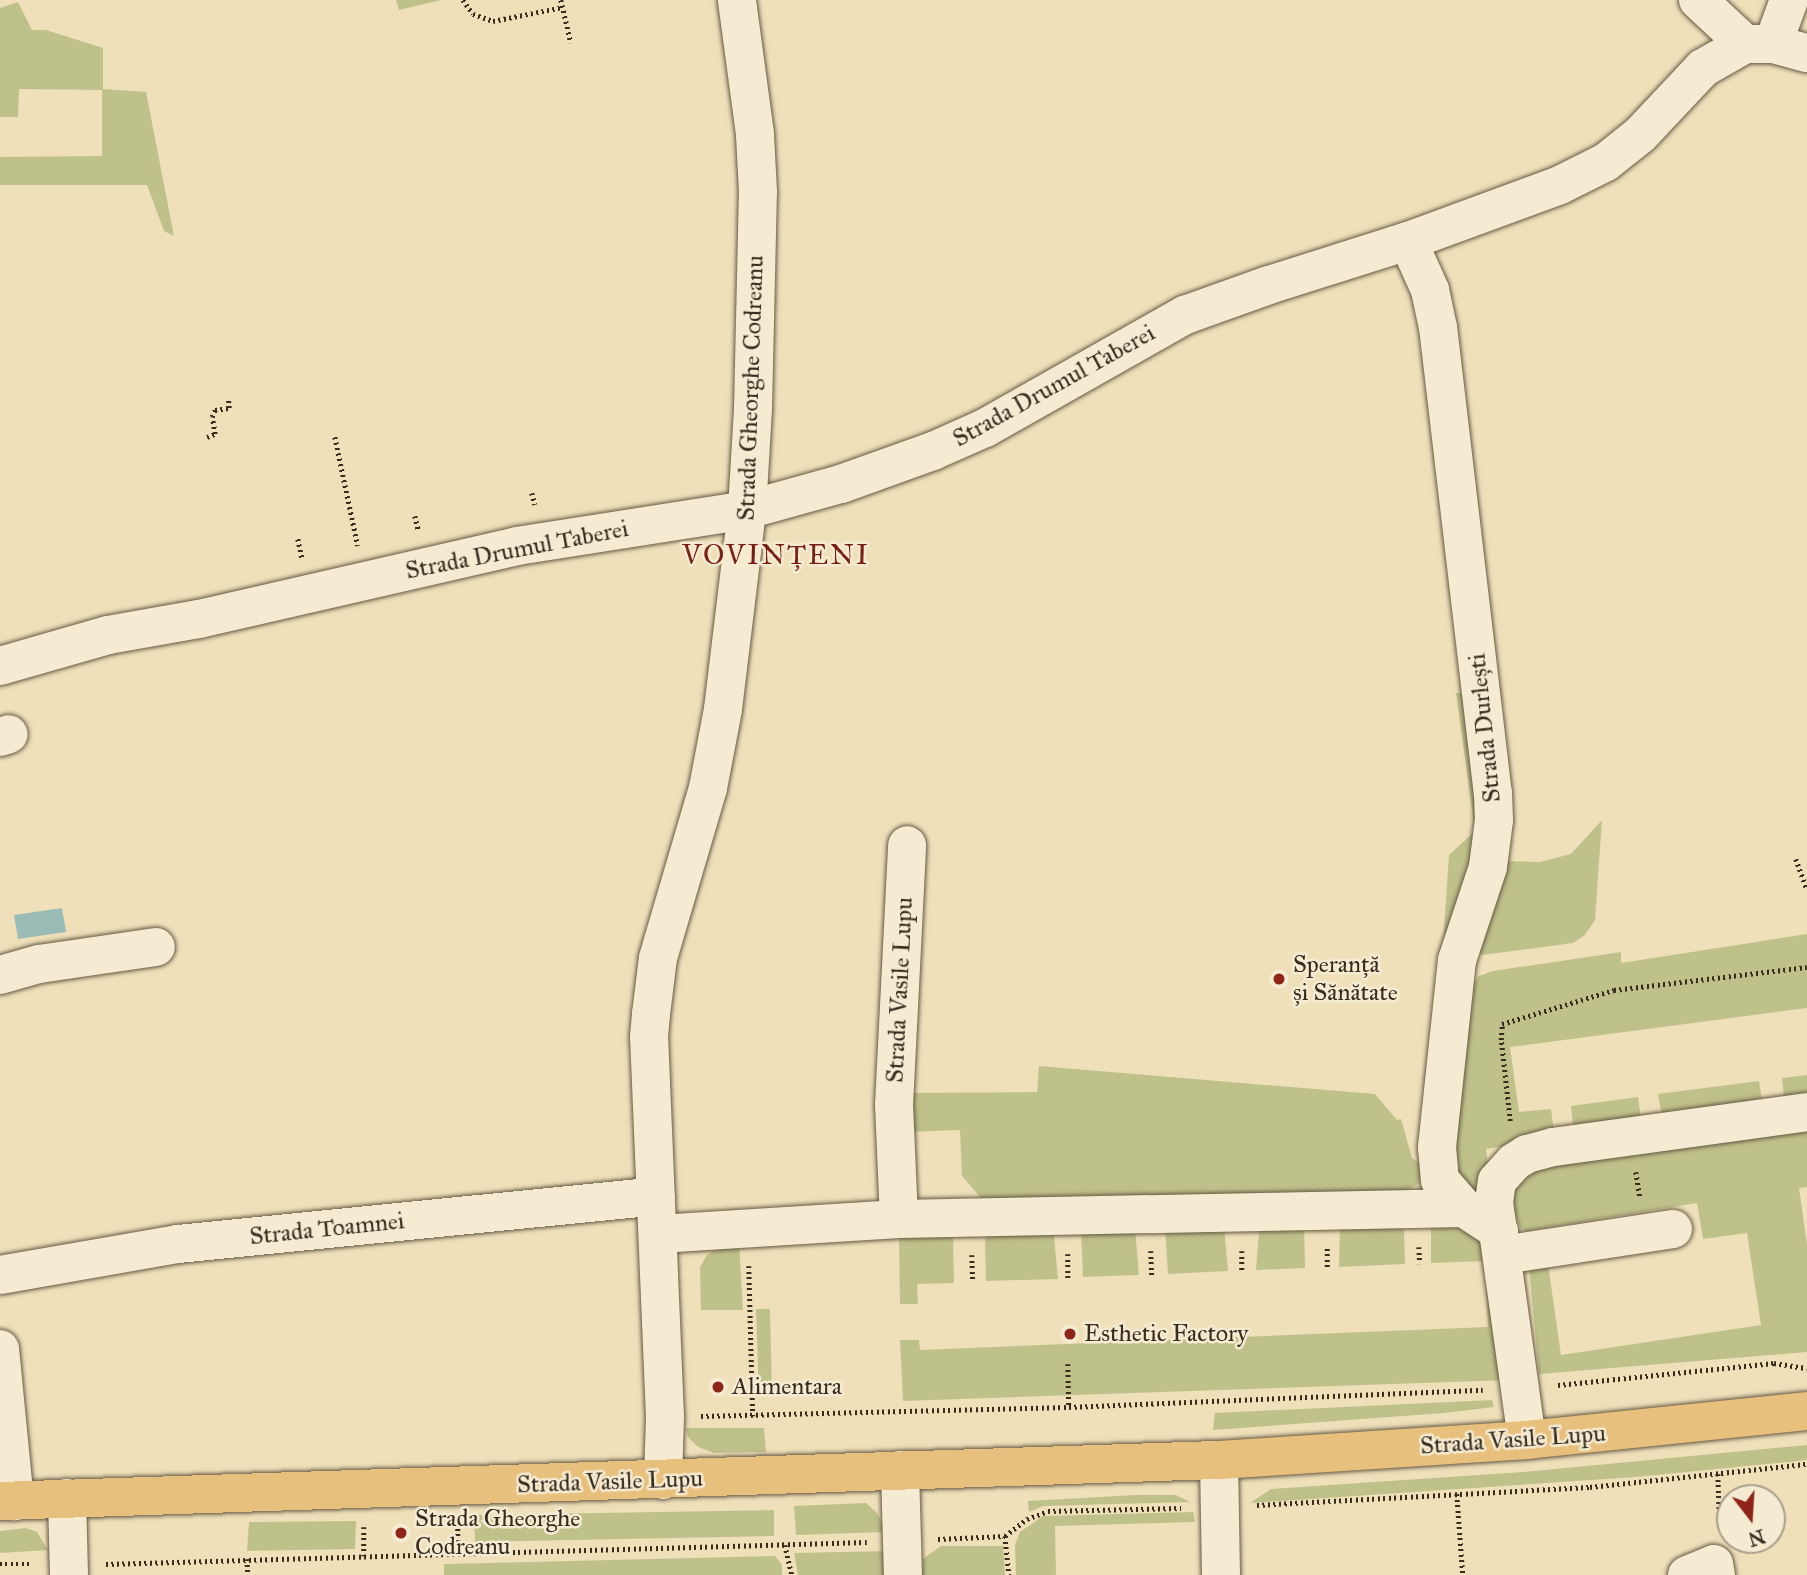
<!DOCTYPE html>
<html>
<head>
<meta charset="utf-8">
<style>
	body { margin:0 }
	#map { position:relative; width:1807px; height:1575px; overflow:hidden; background:#efe0ba; font-family:"IM FELL Great Primer",serif }
	div>[style] { position:absolute }
	.green>* { inset:0; background:#bfc18b }
	.water>* { inset:0; background:#9bbcb6 }
	.path>* { height:4.5px; margin-top:-2.25px; transform-origin:0; background:repeating-linear-gradient(90deg,#382c1d 0 2px,transparent 0 5.5px) }
	.roads { filter:drop-shadow(0 0 2px #665944) drop-shadow(0 0 2px #665944) }
	.minor>* { height:38px; margin:-19px; padding:0 19px; transform-origin:19px; border-radius:19px; background:#f5ebd2 }
	.major>* { height:38px; margin:-19px; padding:0 19px; transform-origin:19px; border-radius:19px; background:#e8c07d }
	.dots>* { width:19px; height:19px; translate:-50% -50%; box-sizing:border-box; border:4px solid #f5ebd2; border-radius:50% }
	span { translate:-50% -50%; white-space:nowrap; text-align:center; line-height:1.15; -webkit-text-stroke:5px #f5ebd2; paint-order:stroke }
	.street-label { font-size:24px; color:#382c1d }
	.poi-label { font-size:24px; color:#382c1d }
	.left { translate:0 -50%; text-align:left }
	.quarter-label { font-size:28px; color:#7a1f14; letter-spacing:2px }
	.north { position:absolute; left:1716px; top:1484px; width:70px; height:70px; box-sizing:border-box; background:#f5ebd2; border:2px solid #a99f8a; border-radius:50%; rotate:163deg; font-size:19px; font-weight:700; line-height:28px; text-align:center; color:#382c1d }
	.north::after { content:''; display:block; margin:auto; width:24px; height:32px; background:#8f2418; clip-path:polygon(50% 0,100% 100%,50% 72%,0 100%) }
</style>
</head>
<body>
<div id="map">
	<div class="green">
		<div style="clip-path:polygon(396px 0,441px 0,399px 10px)"></div>
		<div style="clip-path:polygon(18px 2px,32px 30px,46px 30px,103px 48px,103px 89px,146px 92px,174px 236px,164px 231px,147px 185px,0 185px,0 157px,102px 156px,102px 90px,19px 89px,18px 117px,0 117px,0 8px)"></div>
		<div style="clip-path:polygon(1456px 693px,1471px 693px,1474px 699px,1482px 781px,1482px 833px,1477px 868px,1452px 946px,1437px 1108px,1432px 1108px,1449px 855px,1475px 831px)"></div>
		<div style="clip-path:polygon(1602px 820px,1595px 920px,1585px 935px,1573px 943px,1482px 955px,1477px 950px,1505px 861px,1540px 862px,1571px 854px)"></div>
		<div style="clip-path:polygon(1807px 934px,1807px 1008px,1510px 1047px,1519px 1112px,1551px 1109px,1555px 1138px,1486px 1149px,1490px 1178px,1479px 1195px,1450px 1175px,1470px 988px,1479px 976px,1493px 971px,1621px 952px,1621px 963px)"></div>
		<div style="clip-path:polygon(1039px 1066px,1375px 1094px,1397px 1120px,1401px 1119px,1412px 1158px,1420px 1164px,1424px 1181px,1394px 1197px,993px 1212px,962px 1176px,960px 1130px,906px 1132px,909px 1093px,1037px 1092px)"></div>
		<div style="clip-path:polygon(1807px 1075px,1807px 1103px,1785px 1106px,1782px 1078px)"></div>
		<div style="clip-path:polygon(1759px 1081px,1763px 1108px,1663px 1122px,1658px 1094px)"></div>
		<div style="clip-path:polygon(1638px 1097px,1642px 1125px,1574px 1135px,1571px 1106px)"></div>
		<div style="clip-path:polygon(1807px 1124px,1807px 1187px,1799px 1188px,1807px 1245px,1807px 1352px,1539px 1374px,1529px 1267px,1548px 1264px,1561px 1355px,1761px 1325px,1747px 1233px,1703px 1239px,1697px 1203px,1526px 1231px,1521px 1229px,1514px 1211px,1514px 1191px,1520px 1181px,1533px 1170px)"></div>
		<div style="clip-path:polygon(1435px 1219px,1449px 1219px,1496px 1250px,1509px 1380px,903px 1401px,900px 1340px,919px 1340px,920px 1350px,1488px 1327px,1485px 1261px,1431px 1263px,1431px 1229px)"></div>
		<div style="clip-path:polygon(1395px 1221px,1404px 1231px,1405px 1264px,1339px 1267px,1340px 1228px)"></div>
		<div style="clip-path:polygon(1304px 1225px,1305px 1268px,1256px 1270px,1259px 1230px)"></div>
		<div style="clip-path:polygon(1224px 1226px,1228px 1271px,1168px 1274px,1165px 1227px)"></div>
		<div style="clip-path:polygon(1135px 1228px,1139px 1275px,1083px 1277px,1081px 1231px)"></div>
		<div style="clip-path:polygon(1047px 1232px,1054px 1236px,1058px 1279px,986px 1281px,985px 1238px,991px 1234px)"></div>
		<div style="clip-path:polygon(945px 1236px,953px 1237px,954px 1283px,917px 1284px,918px 1304px,900px 1304px,899px 1238px)"></div>
		<div style="clip-path:polygon(739px 1242px,743px 1310px,701px 1310px,700px 1267px,707px 1255px,722px 1245px)"></div>
		<div style="clip-path:polygon(756px 1309px,770px 1309px,772px 1394px,759px 1394px)"></div>
		<div style="clip-path:polygon(1492px 1400px,1494px 1407px,1444px 1413px,1213px 1430px,1215px 1413px)"></div>
		<div style="clip-path:polygon(686px 1428px,764px 1428px,766px 1452px,714px 1453px,698px 1447px,688px 1437px)"></div>
		<div style="clip-path:polygon(1807px 1445px,1807px 1460px,1636px 1477px,1250px 1503px,1271px 1489px,1523px 1472px)"></div>
		<div style="clip-path:polygon(1136px 1495px,1176px 1495px,1190px 1502px,1043px 1506px,1029px 1512px,1028px 1501px)"></div>
		<div style="clip-path:polygon(866px 1503px,877px 1513px,887px 1532px,796px 1535px,794px 1506px)"></div>
		<div style="clip-path:polygon(774px 1510px,774px 1536px,475px 1542px,474px 1515px)"></div>
		<div style="clip-path:polygon(1193px 1512px,1195px 1522px,1055px 1526px,1056px 1575px,1016px 1575px,1015px 1545px,1020px 1532px,1043px 1516px)"></div>
		<div style="clip-path:polygon(356px 1521px,355px 1549px,247px 1551px,249px 1522px)"></div>
		<div style="clip-path:polygon(26px 1528px,37px 1532px,48px 1550px,0 1553px,0 1531px)"></div>
		<div style="clip-path:polygon(941px 1546px,1003px 1546px,1005px 1575px,922px 1575px,923px 1559px)"></div>
		<div style="clip-path:polygon(890px 1551px,891px 1575px,798px 1575px,794px 1553px)"></div>
		<div style="clip-path:polygon(775px 1556px,782px 1565px,782px 1575px,444px 1575px,444px 1564px)"></div>
	</div>
	<div class="water">
		<div style="clip-path:polygon(62px 908px,66px 932px,18px 939px,14px 915px)"></div>
	</div>
	<div class="path">
		<div style="left:463px;top:0;width:17px;rotate:54deg"></div>
		<div style="left:473px;top:14px;width:21px;rotate:19deg"></div>
		<div style="left:493px;top:21px;width:71px;rotate:-11.3deg"></div>
		<div style="left:561px;top:0;width:44px;rotate:76.9deg"></div>
		<div style="left:207px;top:437px;width:9px;rotate:-21deg"></div>
		<div style="left:215px;top:434px;width:17px;rotate:-100deg"></div>
		<div style="left:212px;top:417px;width:8px;rotate:-67deg"></div>
		<div style="left:215px;top:410px;width:14px;rotate:-8deg"></div>
		<div style="left:229px;top:408px;width:11px;rotate:-95deg"></div>
		<div style="left:335px;top:437px;width:111px;rotate:78.1deg"></div>
		<div style="left:532px;top:493px;width:12px;rotate:76deg"></div>
		<div style="left:415px;top:516px;width:16px;rotate:76deg"></div>
		<div style="left:298px;top:539px;width:19px;rotate:78deg"></div>
		<div style="left:1796px;top:859px;width:32px;rotate:70deg"></div>
		<div style="left:1510px;top:1121px;width:81px;rotate:-96.3deg"></div>
		<div style="left:1501px;top:1040px;width:16px;rotate:-86deg"></div>
		<div style="left:1502px;top:1024px;width:117px;rotate:-16.9deg"></div>
		<div style="left:1614px;top:990px;width:194px;rotate:-6.8deg"></div>
		<div style="left:1636px;top:1172px;width:26px;rotate:81deg"></div>
		<div style="left:1419px;top:1247px;width:17px;rotate:87deg"></div>
		<div style="left:1151px;top:1251px;width:24px;rotate:88deg"></div>
		<div style="left:1242px;top:1251px;width:20px;rotate:90deg"></div>
		<div style="left:1068px;top:1254px;width:24px;rotate:90deg"></div>
		<div style="left:972px;top:1255px;width:27px;rotate:88deg"></div>
		<div style="left:749px;top:1266px;width:150px;rotate:88.5deg"></div>
		<div style="left:1327px;top:1267px;width:20px;rotate:-90deg"></div>
		<div style="left:1068px;top:1364px;width:43px;rotate:88.7deg"></div>
		<div style="left:1558px;top:1385px;width:217px;rotate:-5.8deg"></div>
		<div style="left:1774px;top:1363px;width:33px;rotate:9deg"></div>
		<div style="left:701px;top:1416px;width:368px;rotate:-1.4deg"></div>
		<div style="left:1069px;top:1407px;width:414px;rotate:-2.4deg"></div>
		<div style="left:1718px;top:1474px;width:55px;rotate:87.9deg"></div>
		<div style="left:1457px;top:1494px;width:81px;rotate:85.8deg"></div>
		<div style="left:1257px;top:1505px;width:333px;rotate:-3.1deg"></div>
		<div style="left:1590px;top:1487px;width:218px;rotate:-6.1deg"></div>
		<div style="left:458px;top:1523px;width:30px;rotate:90deg"></div>
		<div style="left:364px;top:1527px;width:29px;rotate:90deg"></div>
		<div style="left:1005px;top:1536px;width:39px;rotate:84deg"></div>
		<div style="left:938px;top:1539px;width:67px;rotate:-2.6deg"></div>
		<div style="left:1005px;top:1536px;width:28px;rotate:-38deg"></div>
		<div style="left:1027px;top:1519px;width:22px;rotate:-21deg"></div>
		<div style="left:1048px;top:1511px;width:133px;rotate:-1.3deg"></div>
		<div style="left:785px;top:1545px;width:31px;rotate:77deg"></div>
		<div style="left:247px;top:1559px;width:16px;rotate:86deg"></div>
		<div style="left:0;top:1564px;width:31px"></div>
		<div style="left:106px;top:1564px;width:761px;rotate:-1.66deg"></div>
	</div>
	<div class="roads">
		<div class="minor">
			<div style="left:1698px;top:0;width:64px;rotate:43.1deg"></div>
			<div style="left:1773px;top:44px;width:47px;rotate:-70deg"></div>
			<div style="left:1408px;top:241px;width:54px;rotate:65.8deg"></div>
			<div style="left:1430px;top:290px;width:38px;rotate:78deg"></div>
			<div style="left:1438px;top:327px;width:469px;rotate:83.3deg"></div>
			<div style="left:1493px;top:793px;width:27px;rotate:88deg"></div>
			<div style="left:1494px;top:820px;width:47px;rotate:97.3deg"></div>
			<div style="left:1488px;top:867px;width:98px;rotate:108.4deg"></div>
			<div style="left:1457px;top:960px;width:188px;rotate:96.1deg"></div>
			<div style="left:1437px;top:1147px;width:33px;rotate:85deg"></div>
			<div style="left:1440px;top:1180px;width:37px;rotate:49deg"></div>
			<div style="left:0;top:666px;width:112px;rotate:-16deg"></div>
			<div style="left:108px;top:635px;width:92px;rotate:-10deg"></div>
			<div style="left:199px;top:619px;width:326px;rotate:-12.9deg"></div>
			<div style="left:517px;top:546px;width:233px;rotate:-8.9deg"></div>
			<div style="left:747px;top:510px;width:98px;rotate:-15.5deg"></div>
			<div style="left:841px;top:484px;width:98px;rotate:-19.7deg"></div>
			<div style="left:933px;top:451px;width:57px;rotate:-23.9deg"></div>
			<div style="left:985px;top:428px;width:230px;rotate:-29.5deg"></div>
			<div style="left:1185px;top:315px;width:89px;rotate:-19.7deg"></div>
			<div style="left:1269px;top:285px;width:146px;rotate:-17.6deg"></div>
			<div style="left:1408px;top:241px;width:162px;rotate:-20.2deg"></div>
			<div style="left:1560px;top:185px;width:51px;rotate:-26.6deg"></div>
			<div style="left:1606px;top:162px;width:43px;rotate:-38.5deg"></div>
			<div style="left:1640px;top:135px;width:92px;rotate:-46.8deg"></div>
			<div style="left:1703px;top:68px;width:48px;rotate:-29.7deg"></div>
			<div style="left:1745px;top:44px;width:28px"></div>
			<div style="left:1773px;top:44px;width:35px;rotate:15deg"></div>
			<div style="left:0;top:737px;width:9px;rotate:-18deg"></div>
			<div style="left:0;top:975px;width:41px;rotate:-15.8deg"></div>
			<div style="left:39px;top:964px;width:118px;rotate:-8.3deg"></div>
			<div style="left:899px;top:1219px;width:114px;rotate:-92.5deg"></div>
			<div style="left:894px;top:1105px;width:260px;rotate:-87.1deg"></div>
			<div style="left:659px;top:1234px;width:240px;rotate:-3.6deg"></div>
			<div style="left:899px;top:1219px;width:565px;rotate:-1.12deg"></div>
			<div style="left:1464px;top:1208px;width:42px;rotate:33.3deg"></div>
			<div style="left:1503px;top:1255px;width:172px;rotate:-8.7deg"></div>
			<div style="left:0;top:1275px;width:181px;rotate:-9.9deg"></div>
			<div style="left:178px;top:1244px;width:480px;rotate:-5.7deg"></div>
			<div style="left:0;top:1349px;width:153px;rotate:84.4deg"></div>
			<div style="left:1527px;top:1440px;width:240px;rotate:-97.9deg"></div>
			<div style="left:1494px;top:1202px;width:21px;rotate:-82deg"></div>
			<div style="left:1497px;top:1181px;width:25px;rotate:-48deg"></div>
			<div style="left:1514px;top:1162px;width:15px;rotate:-32deg"></div>
			<div style="left:1527px;top:1154px;width:27px;rotate:-15deg"></div>
			<div style="left:1553px;top:1147px;width:256px;rotate:-7.8deg"></div>
			<div style="left:1219px;top:1460px;width:115px;rotate:89deg"></div>
			<div style="left:900px;top:1470px;width:105px;rotate:88.4deg"></div>
			<div style="left:663px;top:1480px;width:63px;rotate:-88.2deg"></div>
			<div style="left:665px;top:1417px;width:380px;rotate:-92.4deg"></div>
			<div style="left:649px;top:1037px;width:23px;rotate:-85deg"></div>
			<div style="left:651px;top:1014px;width:56px;rotate:-82.9deg"></div>
			<div style="left:658px;top:958px;width:177px;rotate:-73.6deg"></div>
			<div style="left:708px;top:788px;width:80px;rotate:-79.2deg"></div>
			<div style="left:723px;top:709px;width:200px;rotate:-83.1deg"></div>
			<div style="left:747px;top:510px;width:101px;rotate:-86.6deg"></div>
			<div style="left:753px;top:409px;width:217px;rotate:-88.7deg"></div>
			<div style="left:758px;top:192px;width:58px;rotate:-93deg"></div>
			<div style="left:755px;top:134px;width:135px;rotate:-97.7deg"></div>
			<div style="left:67px;top:1498px;width:77px;rotate:88.5deg"></div>
			<div style="left:1687px;top:1575px;width:29px;rotate:-22deg"></div>
			<div style="left:1714px;top:1564px;width:11px;rotate:80deg"></div>
		</div>
		<div class="major">
			<div style="left:0;top:1501px;width:1220px;rotate:-1.93deg"></div>
			<div style="left:1219px;top:1460px;width:309px;rotate:-3.7deg"></div>
			<div style="left:1527px;top:1440px;width:281px;rotate:-5.9deg"></div>
		</div>
	</div>
	<div class="dots">
		<div style="left:1279px;top:979px;background:#8f2418"></div>
		<div style="left:1070px;top:1334px;background:#8f2418"></div>
		<div style="left:718px;top:1387px;background:#8f2418"></div>
		<div style="left:401px;top:1533px;background:#8f2418"></div>
	</div>
	<div class="street-label">
		<span style="left:1054px;top:386px;rotate:-29deg">Strada Drumul Taberei</span>
		<span style="left:751px;top:388px;rotate:-88deg">Strada Gheorghe Codreanu</span>
		<span style="left:517px;top:550px;rotate:-11deg">Strada Drumul Taberei</span>
		<span style="left:1485px;top:728px;rotate:-96deg">Strada Durlești</span>
		<span style="left:900px;top:990px;rotate:-87deg">Strada Vasile Lupu</span>
		<span style="left:327px;top:1229px;rotate:-6deg">Strada Toamnei</span>
		<span style="left:1513px;top:1440px;rotate:-4deg">Strada Vasile Lupu</span>
		<span style="left:610px;top:1482px;rotate:-2deg">Strada Vasile Lupu</span>
	</div>
	<div class="poi-label">
		<span class="left" style="left:1293px;top:979px">Speranță<br>și Sănătate</span>
		<span class="left" style="left:1084px;top:1334px">Esthetic Factory</span>
		<span class="left" style="left:732px;top:1387px">Alimentara</span>
		<span class="left" style="left:415px;top:1533px">Strada Gheorghe<br>Codreanu</span>
	</div>
	<div class="quarter-label">
		<span style="left:776px;top:555px">VOVINȚENI</span>
	</div>
	<div class="north">N</div>
</div>
</body>
</html>
